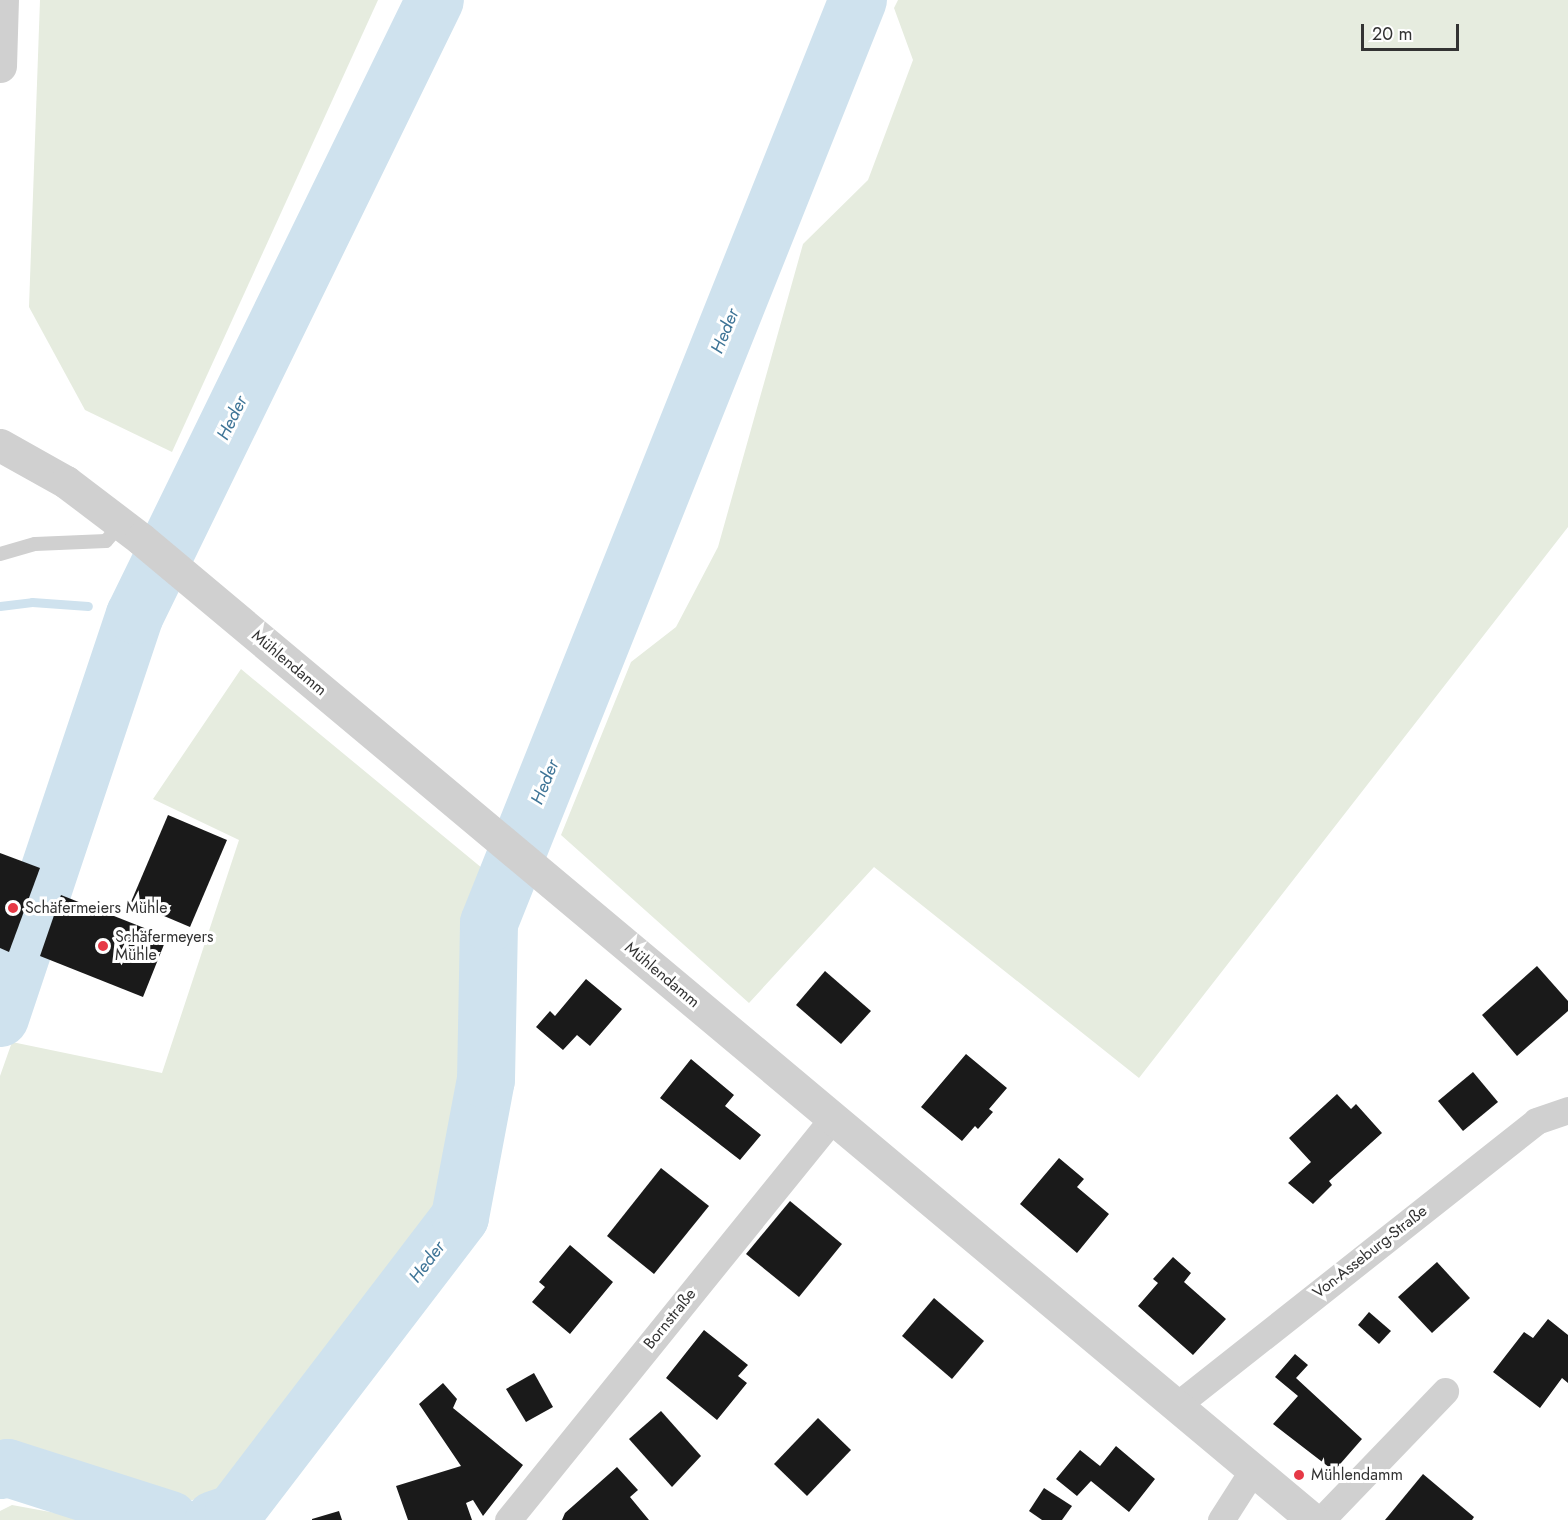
<!DOCTYPE html>
<html>
<head>
<meta charset="utf-8">
<style>
	body { margin:0 }
	#map { position:relative; width:1568px; height:1520px; overflow:hidden; background:#fff; font-family:Jost,sans-serif }
	div>[style] { position:absolute }
	.green>* { inset:0; background:#e6ecdf }
	.stream>* { height:9px; margin:-4.5px; padding:0 4.5px; transform-origin:4.5px; border-radius:4.5px; background:#cfe2ee }
	.river>* { height:58px; margin:-29px; padding:0 29px; transform-origin:29px; border-radius:29px; background:#cfe2ee }
	.building>* { inset:0; background:#1a1a1a }
	.service>* { height:14px; margin:-7px; padding:0 7px; transform-origin:7px; border-radius:7px; background:#d0d0d0 }
	.minor>* { height:27px; margin:-13.5px; padding:0 13.5px; transform-origin:13.5px; border-radius:13.5px; background:#d0d0d0 }
	.tertiary>* { height:33px; margin:-16.5px; padding:0 16.5px; transform-origin:16.5px; border-radius:16.5px; background:#d0d0d0 }
	.dots>* { width:16px; height:16px; translate:-50% -50%; box-sizing:border-box; border:3px solid #fff; border-radius:50% }
	span { translate:-50% -50%; white-space:nowrap; text-align:center; line-height:1.15; -webkit-text-stroke:6px #fff; paint-order:stroke }
	.street-label { font-size:16px; color:#333 }
	.poi-label { font-size:16px; color:#333 }
	.left { translate:0 -50%; text-align:left }
	.water-label { font-size:18px; color:#3f7597; font-style:italic }
	.scale { position:absolute; left:1361px; top:24px; width:98px; height:27px; box-sizing:border-box; border:3px solid #333; border-top:0; padding-left:8px; font-size:18px; line-height:21px; white-space:nowrap; color:#333; -webkit-text-stroke:4px #fff; paint-order:stroke }
</style>
</head>
<body>
<div id="map">
	<div class="green">
		<div style="clip-path:polygon(40px 0,378px 0,172px 452px,85px 410px,29px 307px)"></div>
		<div style="clip-path:polygon(898px 0,1568px 0,1568px 527px,1139px 1078px,874px 867px,749px 1003px,561px 835px,631px 662px,676px 627px,718px 547px,803px 244px,868px 180px,913px 60px,894px 8px)"></div>
		<div style="clip-path:polygon(241px 669px,488px 873px,464px 982px,468px 1077px,444px 1201px,235px 1487px,173px 1506px,20px 1446px,0 1448px,0 1076px,12px 1042px,162px 1073px,239px 840px,153px 799px)"></div>
		<div style="clip-path:polygon(12px 1505px,94px 1520px,0 1520px,0 1511px)"></div>
	</div>
	<div class="stream">
		<div style="left:0;top:606px;width:32px;rotate:-7deg"></div>
		<div style="left:32px;top:602px;width:56px;rotate:4.1deg"></div>
		<div style="left:116px;top:611px;width:19px;rotate:12deg"></div>
	</div>
	<div class="river">
		<div style="left:0;top:1018px;width:425px;rotate:-71.5deg"></div>
		<div style="left:135px;top:615px;width:684px;rotate:-64deg"></div>
		<div style="left:0;top:1470px;width:8px;rotate:-14deg"></div>
		<div style="left:8px;top:1468px;width:170px;rotate:17.8deg"></div>
		<div style="left:214px;top:1520px;width:21px;rotate:-19deg"></div>
		<div style="left:234px;top:1513px;width:372px;rotate:-52.6deg"></div>
		<div style="left:460px;top:1217px;width:139px;rotate:-79.3deg"></div>
		<div style="left:486px;top:1080px;width:157px;rotate:-88.9deg"></div>
		<div style="left:489px;top:923px;width:994px;rotate:-68.21deg"></div>
	</div>
	<div class="building">
		<div style="clip-path:polygon(168px 815px,227px 840px,190px 927px,131px 902px)"></div>
		<div style="clip-path:polygon(0 853px,40px 868px,9px 952px,0 948px)"></div>
		<div style="clip-path:polygon(61px 895px,167px 937px,143px 997px,40px 956px)"></div>
		<div style="clip-path:polygon(1537px 966px,1568px 1001px,1568px 1011px,1517px 1056px,1482px 1015px)"></div>
		<div style="clip-path:polygon(825px 971px,871px 1011px,841px 1044px,796px 1005px)"></div>
		<div style="clip-path:polygon(586px 979px,622px 1009px,590px 1046px,577px 1035px,563px 1050px,536px 1027px,550px 1011px,555px 1016px)"></div>
		<div style="clip-path:polygon(966px 1054px,1007px 1088px,989px 1109px,993px 1112px,978px 1129px,975px 1126px,962px 1141px,921px 1107px)"></div>
		<div style="clip-path:polygon(691px 1059px,734px 1095px,725px 1106px,761px 1135px,740px 1160px,660px 1098px)"></div>
		<div style="clip-path:polygon(1473px 1072px,1498px 1102px,1463px 1131px,1438px 1101px)"></div>
		<div style="clip-path:polygon(1337px 1094px,1351px 1109px,1356px 1104px,1382px 1133px,1329px 1181px,1332px 1185px,1313px 1204px,1288px 1183px,1311px 1162px,1289px 1138px)"></div>
		<div style="clip-path:polygon(1059px 1158px,1084px 1179px,1077px 1187px,1109px 1214px,1077px 1253px,1020px 1204px)"></div>
		<div style="clip-path:polygon(661px 1168px,709px 1206px,654px 1274px,607px 1236px)"></div>
		<div style="clip-path:polygon(790px 1201px,842px 1244px,799px 1297px,746px 1254px)"></div>
		<div style="clip-path:polygon(570px 1245px,613px 1282px,570px 1334px,532px 1302px,545px 1287px,539px 1282px)"></div>
		<div style="clip-path:polygon(1173px 1257px,1191px 1273px,1184px 1282px,1226px 1319px,1193px 1355px,1138px 1306px,1158px 1283px,1153px 1279px)"></div>
		<div style="clip-path:polygon(1437px 1262px,1470px 1298px,1432px 1333px,1398px 1297px)"></div>
		<div style="clip-path:polygon(934px 1298px,984px 1341px,952px 1379px,902px 1336px)"></div>
		<div style="clip-path:polygon(1369px 1312px,1391px 1331px,1379px 1344px,1358px 1325px)"></div>
		<div style="clip-path:polygon(1548px 1319px,1568px 1335px,1568px 1383px,1562px 1378px,1540px 1408px,1493px 1372px,1524px 1332px,1533px 1338px)"></div>
		<div style="clip-path:polygon(704px 1330px,748px 1365px,738px 1376px,747px 1383px,717px 1420px,666px 1378px)"></div>
		<div style="clip-path:polygon(1295px 1354px,1308px 1365px,1296px 1378px,1362px 1439px,1334px 1471px,1273px 1424px,1298px 1396px,1275px 1377px)"></div>
		<div style="clip-path:polygon(534px 1373px,553px 1407px,526px 1422px,506px 1389px)"></div>
		<div style="clip-path:polygon(443px 1383px,457px 1399px,453px 1408px,523px 1465px,483px 1516px,473px 1500px,466px 1503px,472px 1520px,408px 1520px,396px 1486px,461px 1466px,419px 1404px)"></div>
		<div style="clip-path:polygon(661px 1411px,701px 1456px,672px 1487px,629px 1439px)"></div>
		<div style="clip-path:polygon(818px 1418px,851px 1450px,807px 1496px,774px 1464px)"></div>
		<div style="clip-path:polygon(1116px 1446px,1155px 1479px,1129px 1512px,1091px 1481px,1077px 1496px,1056px 1479px,1080px 1450px,1100px 1466px)"></div>
		<div style="clip-path:polygon(617px 1467px,638px 1490px,630px 1497px,649px 1520px,562px 1520px,565px 1513px)"></div>
		<div style="clip-path:polygon(1423px 1474px,1474px 1517px,1472px 1520px,1385px 1520px)"></div>
		<div style="clip-path:polygon(1044px 1488px,1072px 1506px,1062px 1520px,1042px 1520px,1029px 1511px)"></div>
		<div style="clip-path:polygon(339px 1511px,342px 1520px,312px 1520px,312px 1519px)"></div>
	</div>
	<div class="service">
		<div style="left:0;top:554px;width:36px;rotate:-16deg"></div>
		<div style="left:35px;top:544px;width:71px;rotate:-2.4deg"></div>
		<div style="left:106px;top:541px;width:23px;rotate:-49deg"></div>
	</div>
	<div class="minor">
		<div style="left:1177px;top:1405px;width:458px;rotate:-38.3deg"></div>
		<div style="left:1536px;top:1121px;width:34px;rotate:-19deg"></div>
		<div style="left:508px;top:1520px;width:517px;rotate:-51.05deg"></div>
		<div style="left:1221px;top:1520px;width:59px;rotate:-57.4deg"></div>
		<div style="left:1321px;top:1520px;width:179px;rotate:-46.1deg"></div>
	</div>
	<div class="tertiary">
		<div style="left:0;top:66px;width:66px;rotate:-88.3deg"></div>
		<div style="left:0;top:445px;width:76px;rotate:29.3deg"></div>
		<div style="left:66px;top:482px;width:94px;rotate:37.2deg"></div>
		<div style="left:141px;top:539px;width:1528px;rotate:39.93deg"></div>
	</div>
	<div class="dots">
		<div style="left:13px;top:908px;background:#e63946"></div>
		<div style="left:103px;top:946px;background:#e63946"></div>
		<div style="left:1299px;top:1475px;background:#e63946"></div>
	</div>
	<div class="street-label">
		<span style="left:289px;top:663px;rotate:40deg">Mühlendamm</span>
		<span style="left:662px;top:975px;rotate:40deg">Mühlendamm</span>
		<span style="left:1370px;top:1252px;rotate:-38deg">Von-Asseburg-Straße</span>
		<span style="left:670px;top:1319px;rotate:-51deg">Bornstraße</span>
	</div>
	<div class="poi-label">
		<span class="left" style="left:25px;top:908px">Schäfermeiers Mühle</span>
		<span class="left" style="left:115px;top:946px">Schäfermeyers<br>Mühle</span>
		<span class="left" style="left:1311px;top:1475px">Mühlendamm</span>
	</div>
	<div class="water-label">
		<span style="left:725px;top:331px;rotate:-68deg">Heder</span>
		<span style="left:232px;top:418px;rotate:-64deg">Heder</span>
		<span style="left:545px;top:782px;rotate:-68deg">Heder</span>
		<span style="left:427px;top:1262px;rotate:-53deg">Heder</span>
	</div>
	<div class="scale">20 m</div>
</div>
</body>
</html>
